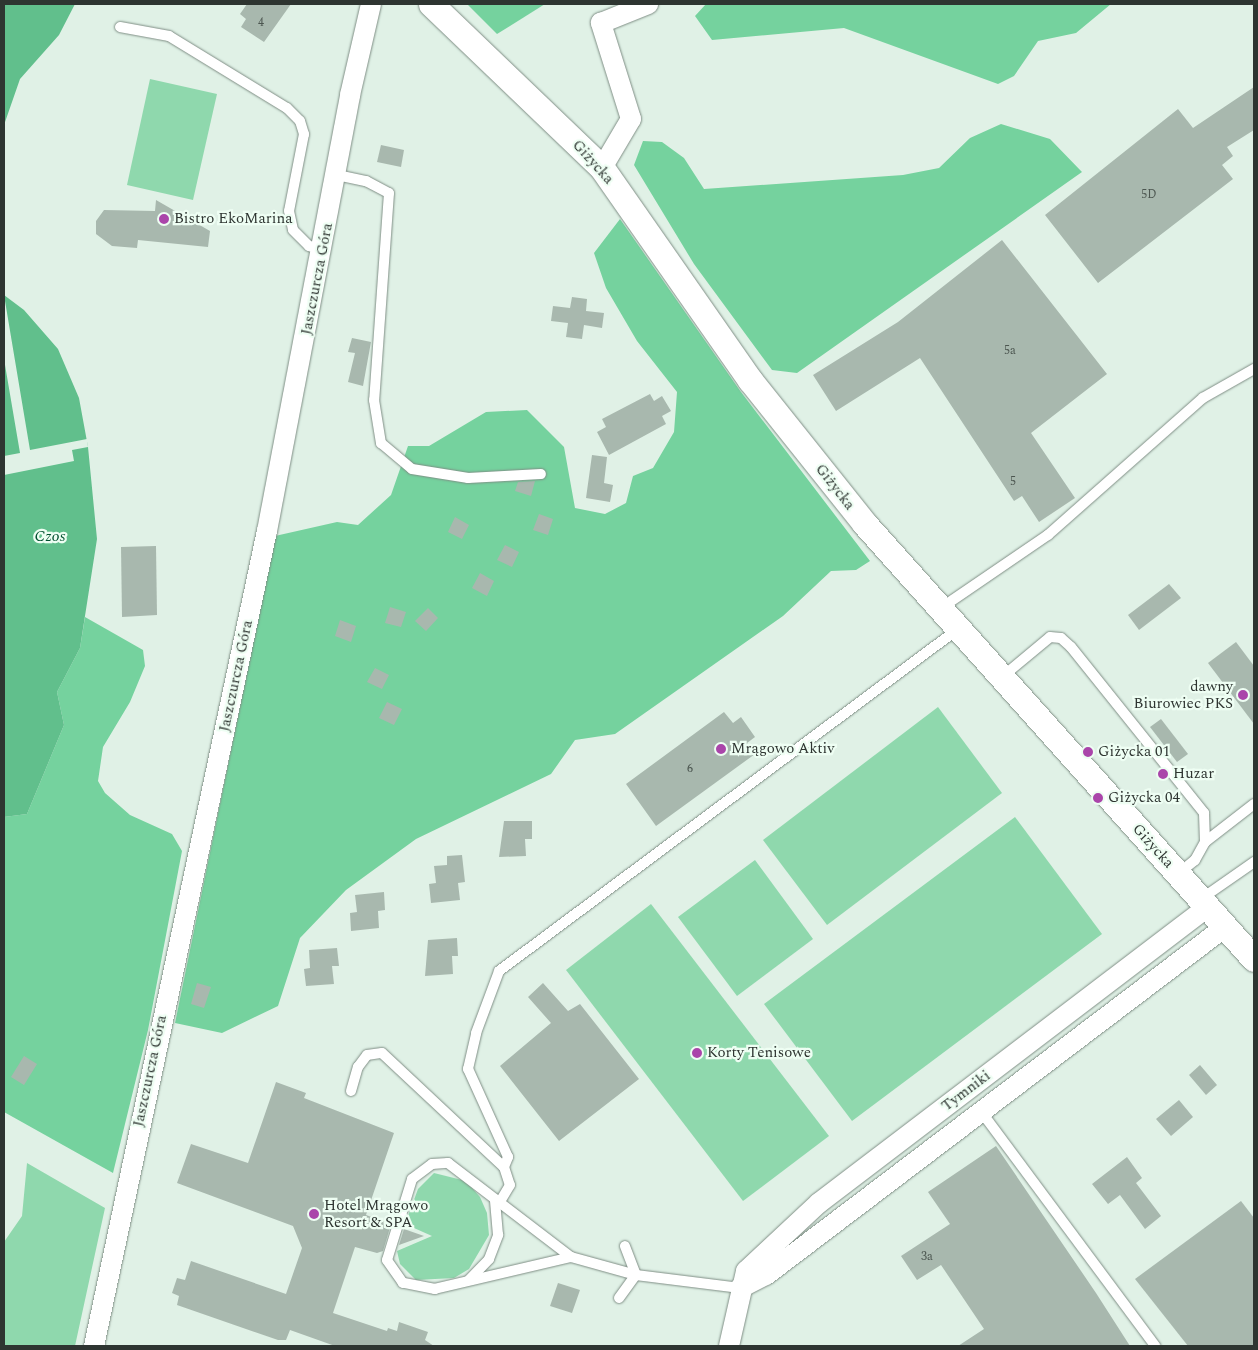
<!DOCTYPE html>
<html>
<head>
<meta charset="utf-8">
<style>
	body { margin:0 }
	#map { position:relative; width:1258px; height:1350px; overflow:hidden; background:#e0f1e6; font-family:Spectral,serif }
	div>[style] { position:absolute }
	.green>* { inset:0; background:#8fd8ad }
	.forest>* { inset:0; background:#75d29e }
	.water>* { inset:0; background:#61bf8c }
	.pier>* { inset:0; background:#e0f1e6 }
	.building>* { inset:0; background:#a8b8ae }
	.roads { filter:drop-shadow(0 0 1px #7f8e85) drop-shadow(0 0 1px #7f8e85) }
	.service>* { height:10px; margin:-5px; padding:0 5px; transform-origin:5px; border-radius:5px; background:#fff }
	.minor>* { height:20px; margin:-10px; padding:0 10px; transform-origin:10px; border-radius:10px; background:#fff }
	.tertiary>* { height:25px; margin:-12.5px; padding:0 12.5px; transform-origin:12.5px; border-radius:12.5px; background:#fff }
	.dots>* { width:14px; height:14px; translate:-50% -50%; box-sizing:border-box; border:2px solid #eefef3; border-radius:50% }
	span { translate:-50% -50%; white-space:nowrap; text-align:center; line-height:1.15; -webkit-text-stroke:4.5px #eefef3; paint-order:stroke }
	.number-label { font-size:12px; color:#4c5650 }
	.number-label span { -webkit-text-stroke-width:0 }
	.street-label { font-size:15px; color:#2e3531 }
	.poi-label { font-size:15px; color:#2e3531 }
	.left { translate:0 -50%; text-align:left }
	.right { translate:-100% -50%; text-align:right }
	.water-label { font-size:16px; color:#004f2e; font-style:italic }
	.frame { position:absolute; inset:0; border:5px solid #2e3531; pointer-events:none }
</style>
</head>
<body>
<div id="map">
	<div class="green">
		<div style="clip-path:polygon(150px 79px,217px 94px,193px 200px,127px 185px)"></div>
		<div style="clip-path:polygon(938px 707px,1002px 793px,827px 925px,763px 840px)"></div>
		<div style="clip-path:polygon(1015px 817px,1102px 934px,852px 1121px,764px 1004px)"></div>
		<div style="clip-path:polygon(755px 860px,813px 939px,737px 996px,678px 917px)"></div>
		<div style="clip-path:polygon(651px 904px,829px 1136px,743px 1201px,566px 970px)"></div>
		<div style="clip-path:polygon(27px 1163px,105px 1208px,75px 1346px,4px 1346px,4px 1242px,22px 1216px)"></div>
		<div style="clip-path:polygon(434px 1173px,466px 1181px,480px 1197px,487px 1213px,489px 1235px,469px 1269px,454px 1278px,416px 1280px,400px 1264px,397px 1251px,432px 1236px,405px 1224px,418px 1189px)"></div>
	</div>
	<div class="forest">
		<div style="clip-path:polygon(467px 4px,545px 4px,497px 34px)"></div>
		<div style="clip-path:polygon(706px 4px,1111px 4px,1076px 33px,1038px 41px,1014px 76px,998px 84px,844px 28px,712px 40px,695px 16px)"></div>
		<div style="clip-path:polygon(1001px 124px,1050px 139px,1082px 172px,797px 373px,772px 370px,694px 264px,634px 165px,643px 141px,662px 142px,684px 158px,704px 189px,903px 175px,939px 168px,970px 138px)"></div>
		<div style="clip-path:polygon(620px 219px,741px 392px,870px 561px,856px 570px,831px 571px,783px 616px,615px 734px,575px 740px,551px 774px,416px 839px,346px 890px,300px 938px,278px 1006px,222px 1033px,175px 1023px,275px 536px,337px 522px,358px 525px,391px 495px,408px 446px,429px 446px,486px 412px,527px 410px,564px 447px,575px 508px,605px 514px,626px 503px,633px 476px,653px 468px,674px 432px,677px 392px,637px 341px,606px 288px,594px 253px)"></div>
		<div style="clip-path:polygon(85px 617px,143px 650px,145px 666px,130px 702px,103px 747px,98px 781px,105px 793px,130px 815px,172px 834px,182px 851px,148px 1030px,113px 1173px,4px 1112px,4px 817px,27px 814px,64px 725px,57px 692px,80px 648px)"></div>
	</div>
	<div class="water">
		<div style="clip-path:polygon(4px 4px,75px 4px,59px 35px,20px 79px,4px 125px)"></div>
		<div style="clip-path:polygon(4px 295px,24px 310px,58px 349px,79px 398px,88px 447px,97px 539px,80px 648px,57px 692px,64px 725px,27px 814px,4px 817px)"></div>
	</div>
	<div class="pier">
		<div style="clip-path:polygon(4px 295px,30px 450px,87px 439px,88px 447px,72px 450px,74px 461px,4px 475px,4px 456px,20px 453px,4px 359px)"></div>
	</div>
	<div class="building">
		<div style="clip-path:polygon(247px 4px,291px 4px,264px 42px,241px 27px,246px 19px,240px 14px)"></div>
		<div style="clip-path:polygon(1254px 87px,1254px 130px,1227px 147px,1233px 156px,1222px 165px,1233px 179px,1098px 283px,1045px 215px,1178px 109px,1193px 128px)"></div>
		<div style="clip-path:polygon(381px 145px,404px 150px,401px 167px,377px 162px)"></div>
		<div style="clip-path:polygon(156px 200px,210px 231px,208px 247px,138px 240px,137px 248px,112px 246px,96px 234px,96px 221px,104px 210px,155px 211px)"></div>
		<div style="clip-path:polygon(1002px 240px,1107px 374px,1031px 433px,1075px 498px,1039px 522px,1022px 496px,1014px 501px,920px 358px,836px 411px,813px 375px,898px 322px)"></div>
		<div style="clip-path:polygon(572px 297px,587px 299px,586px 311px,604px 313px,602px 328px,584px 325px,582px 339px,566px 337px,568px 323px,551px 321px,553px 306px,570px 308px)"></div>
		<div style="clip-path:polygon(352px 338px,371px 342px,363px 386px,348px 382px,355px 353px,348px 352px)"></div>
		<div style="clip-path:polygon(650px 394px,654px 401px,662px 396px,671px 411px,662px 416px,666px 424px,609px 455px,597px 432px,606px 427px,602px 419px)"></div>
		<div style="clip-path:polygon(592px 455px,607px 457px,604px 483px,613px 485px,610px 502px,586px 498px)"></div>
		<div style="clip-path:polygon(535px 481px,531px 496px,515px 491px,518px 482px)"></div>
		<div style="clip-path:polygon(539px 514px,553px 519px,548px 535px,533px 530px)"></div>
		<div style="clip-path:polygon(455px 517px,469px 525px,462px 539px,448px 532px)"></div>
		<div style="clip-path:polygon(505px 545px,519px 552px,512px 567px,497px 560px)"></div>
		<div style="clip-path:polygon(156px 546px,157px 615px,122px 617px,121px 547px)"></div>
		<div style="clip-path:polygon(480px 573px,494px 581px,487px 596px,472px 588px)"></div>
		<div style="clip-path:polygon(1169px 584px,1181px 598px,1139px 630px,1128px 615px)"></div>
		<div style="clip-path:polygon(390px 607px,406px 612px,401px 627px,385px 623px)"></div>
		<div style="clip-path:polygon(428px 608px,438px 618px,426px 631px,415px 621px)"></div>
		<div style="clip-path:polygon(340px 620px,356px 626px,351px 642px,335px 636px)"></div>
		<div style="clip-path:polygon(1236px 642px,1254px 666px,1254px 724px,1208px 663px)"></div>
		<div style="clip-path:polygon(375px 668px,389px 675px,382px 689px,367px 682px)"></div>
		<div style="clip-path:polygon(387px 702px,402px 709px,394px 725px,379px 718px)"></div>
		<div style="clip-path:polygon(724px 712px,733px 723px,741px 717px,755px 737px,747px 743px,755px 754px,656px 826px,626px 784px)"></div>
		<div style="clip-path:polygon(1161px 719px,1188px 754px,1177px 762px,1150px 727px)"></div>
		<div style="clip-path:polygon(504px 821px,532px 821px,532px 839px,525px 839px,526px 856px,499px 857px)"></div>
		<div style="clip-path:polygon(462px 855px,465px 882px,458px 883px,460px 900px,431px 903px,429px 884px,436px 883px,434px 866px,447px 865px,447px 856px)"></div>
		<div style="clip-path:polygon(384px 892px,385px 910px,378px 911px,379px 928px,351px 931px,350px 913px,357px 912px,355px 895px)"></div>
		<div style="clip-path:polygon(457px 938px,458px 956px,452px 956px,453px 974px,425px 976px,428px 940px)"></div>
		<div style="clip-path:polygon(337px 948px,339px 966px,332px 966px,334px 984px,306px 986px,304px 969px,310px 968px,309px 950px)"></div>
		<div style="clip-path:polygon(197px 983px,211px 987px,204px 1008px,191px 1004px)"></div>
		<div style="clip-path:polygon(543px 983px,568px 1011px,580px 1004px,639px 1079px,559px 1141px,500px 1066px,551px 1023px,528px 997px)"></div>
		<div style="clip-path:polygon(24px 1056px,37px 1064px,24px 1085px,11px 1077px)"></div>
		<div style="clip-path:polygon(1200px 1065px,1217px 1085px,1206px 1095px,1189px 1075px)"></div>
		<div style="clip-path:polygon(276px 1082px,306px 1093px,304px 1098px,394px 1133px,366px 1215px,391px 1224px,383px 1251px,377px 1253px,355px 1247px,333px 1313px,387px 1331px,388px 1328px,397px 1331px,399px 1322px,428px 1332px,425px 1340px,434px 1346px,335px 1346px,290px 1330px,286px 1340px,278px 1340px,177px 1305px,179px 1296px,172px 1293px,177px 1278px,185px 1280px,191px 1261px,286px 1294px,302px 1248px,293px 1226px,177px 1183px,191px 1144px,248px 1163px)"></div>
		<div style="clip-path:polygon(1179px 1100px,1193px 1117px,1171px 1136px,1156px 1119px)"></div>
		<div style="clip-path:polygon(996px 1146px,1096px 1293px,1130px 1346px,958px 1346px,984px 1329px,941px 1265px,917px 1280px,901px 1256px,950px 1224px,928px 1192px)"></div>
		<div style="clip-path:polygon(1127px 1157px,1142px 1178px,1136px 1183px,1161px 1216px,1145px 1229px,1120px 1195px,1108px 1204px,1092px 1184px)"></div>
		<div style="clip-path:polygon(1241px 1201px,1254px 1218px,1254px 1346px,1188px 1346px,1135px 1279px)"></div>
		<div style="clip-path:polygon(404px 1229px,424px 1236px,399px 1245px)"></div>
		<div style="clip-path:polygon(558px 1283px,580px 1290px,572px 1313px,550px 1306px)"></div>
	</div>
	<div class="roads">
		<div class="service">
			<div style="left:120px;top:27px;width:50px;rotate:10.4deg"></div>
			<div style="left:169px;top:36px;width:138px;rotate:31.4deg"></div>
			<div style="left:287px;top:108px;width:18px;rotate:45deg"></div>
			<div style="left:300px;top:121px;width:14px;rotate:73deg"></div>
			<div style="left:304px;top:134px;width:78px;rotate:101deg"></div>
			<div style="left:289px;top:211px;width:19px;rotate:78deg"></div>
			<div style="left:293px;top:230px;width:23px;rotate:45deg"></div>
			<div style="left:309px;top:246px;width:15px;rotate:16deg"></div>
			<div style="left:337px;top:175px;width:30px;rotate:12deg"></div>
			<div style="left:366px;top:181px;width:26px;rotate:28deg"></div>
			<div style="left:389px;top:193px;width:208px;rotate:94.1deg"></div>
			<div style="left:374px;top:400px;width:44px;rotate:80.8deg"></div>
			<div style="left:381px;top:443px;width:40px;rotate:40deg"></div>
			<div style="left:412px;top:469px;width:57px;rotate:9.1deg"></div>
			<div style="left:468px;top:478px;width:73px;rotate:-3.1deg"></div>
			<div style="left:941px;top:608px;width:130px;rotate:-34.3deg"></div>
			<div style="left:1048px;top:535px;width:207px;rotate:-41.5deg"></div>
			<div style="left:1203px;top:398px;width:59px;rotate:-29.6deg"></div>
			<div style="left:1002px;top:677px;width:62px;rotate:-39.8deg"></div>
			<div style="left:1050px;top:637px;width:11px;rotate:5deg"></div>
			<div style="left:1061px;top:638px;width:13px;rotate:42deg"></div>
			<div style="left:1071px;top:647px;width:213px;rotate:51.3deg"></div>
			<div style="left:1204px;top:813px;width:29px;rotate:88deg"></div>
			<div style="left:1205px;top:842px;width:21px;rotate:119deg"></div>
			<div style="left:1195px;top:860px;width:22px;rotate:141deg"></div>
			<div style="left:1205px;top:842px;width:62px;rotate:-37.8deg"></div>
			<div style="left:1201px;top:899px;width:65px;rotate:-34.9deg"></div>
			<div style="left:351px;top:1091px;width:25px;rotate:-74deg"></div>
			<div style="left:358px;top:1067px;width:15px;rotate:-53deg"></div>
			<div style="left:367px;top:1055px;width:15px;rotate:-8deg"></div>
			<div style="left:382px;top:1053px;width:167px;rotate:43.1deg"></div>
			<div style="left:504px;top:1167px;width:19px;rotate:72deg"></div>
			<div style="left:510px;top:1185px;width:21px;rotate:121deg"></div>
			<div style="left:980px;top:1110px;width:294px;rotate:53.4deg"></div>
			<div style="left:504px;top:1167px;width:11px;rotate:-68deg"></div>
			<div style="left:508px;top:1157px;width:97px;rotate:-114.4deg"></div>
			<div style="left:468px;top:1069px;width:37px;rotate:-77deg"></div>
			<div style="left:476px;top:1033px;width:66px;rotate:-69.6deg"></div>
			<div style="left:499px;top:971px;width:572px;rotate:-36.69deg"></div>
			<div style="left:571px;top:1257px;width:140px;rotate:166.8deg"></div>
			<div style="left:435px;top:1289px;width:33px;rotate:-169deg"></div>
			<div style="left:403px;top:1283px;width:28px;rotate:-125deg"></div>
			<div style="left:387px;top:1260px;width:85px;rotate:-72.8deg"></div>
			<div style="left:412px;top:1179px;width:25px;rotate:-37deg"></div>
			<div style="left:432px;top:1164px;width:16px;rotate:-4deg"></div>
			<div style="left:448px;top:1163px;width:155px;rotate:37.4deg"></div>
			<div style="left:571px;top:1257px;width:67px;rotate:15.5deg"></div>
			<div style="left:636px;top:1275px;width:105px;rotate:7.1deg"></div>
			<div style="left:469px;top:1280px;width:29px;rotate:-46deg"></div>
			<div style="left:489px;top:1259px;width:26px;rotate:-69deg"></div>
			<div style="left:498px;top:1235px;width:36px;rotate:-95deg"></div>
			<div style="left:619px;top:1298px;width:29px;rotate:-54deg"></div>
			<div style="left:636px;top:1275px;width:31px;rotate:-111deg"></div>
		</div>
		<div class="minor">
			<div style="left:602px;top:168px;width:57px;rotate:-59.4deg"></div>
			<div style="left:631px;top:119px;width:101px;rotate:-107.4deg"></div>
			<div style="left:601px;top:23px;width:51px;rotate:-22deg"></div>
			<div style="left:740px;top:1288px;width:29px;rotate:-27deg"></div>
			<div style="left:766px;top:1275px;width:576px;rotate:-37.17deg"></div>
			<div style="left:94px;top:1346px;width:833px;rotate:-78.02deg"></div>
			<div style="left:267px;top:531px;width:444px;rotate:-79.2deg"></div>
			<div style="left:350px;top:95px;width:93px;rotate:-77deg"></div>
			<div style="left:729px;top:1346px;width:77px;rotate:-77.2deg"></div>
			<div style="left:746px;top:1271px;width:100px;rotate:-43deg"></div>
			<div style="left:819px;top:1203px;width:489px;rotate:-37.3deg"></div>
		</div>
		<div class="tertiary">
			<div style="left:431px;top:4px;width:237px;rotate:43.8deg"></div>
			<div style="left:602px;top:168px;width:259px;rotate:55.1deg"></div>
			<div style="left:750px;top:380px;width:183px;rotate:51.4deg"></div>
			<div style="left:864px;top:523px;width:585px;rotate:48.19deg"></div>
		</div>
	</div>
	<div class="dots">
		<div style="left:164px;top:219px;background:#aa45aa"></div>
		<div style="left:1243px;top:695px;background:#aa45aa"></div>
		<div style="left:721px;top:749px;background:#aa45aa"></div>
		<div style="left:1088px;top:752px;background:#aa45aa"></div>
		<div style="left:1163px;top:774px;background:#aa45aa"></div>
		<div style="left:1098px;top:798px;background:#aa45aa"></div>
		<div style="left:697px;top:1053px;background:#aa45aa"></div>
		<div style="left:314px;top:1214px;background:#aa45aa"></div>
	</div>
	<div class="number-label">
		<span style="left:261px;top:23px">4</span>
		<span style="left:1149px;top:195px">5D</span>
		<span style="left:1010px;top:351px">5a</span>
		<span style="left:1013px;top:482px">5</span>
		<span style="left:690px;top:769px">6</span>
		<span style="left:927px;top:1257px">3a</span>
	</div>
	<div class="street-label">
		<span style="left:593px;top:162px;rotate:48deg">Giżycka</span>
		<span style="left:317px;top:279px;rotate:-79deg">Jaszczurcza Góra</span>
		<span style="left:835px;top:487px;rotate:52deg">Giżycka</span>
		<span style="left:236px;top:676px;rotate:-78deg">Jaszczurcza Góra</span>
		<span style="left:1153px;top:846px;rotate:48deg">Giżycka</span>
		<span style="left:150px;top:1071px;rotate:-78deg">Jaszczurcza Góra</span>
		<span style="left:966px;top:1091px;rotate:-37deg">Tymniki</span>
	</div>
	<div class="poi-label">
		<span class="left" style="left:174px;top:219px">Bistro EkoMarina</span>
		<span class="right" style="left:1233px;top:695px">dawny<br>Biurowiec PKS</span>
		<span class="left" style="left:731px;top:749px">Mrągowo Aktiv</span>
		<span class="left" style="left:1098px;top:752px">Giżycka 01</span>
		<span class="left" style="left:1173px;top:774px">Huzar</span>
		<span class="left" style="left:1108px;top:798px">Giżycka 04</span>
		<span class="left" style="left:707px;top:1053px">Korty Tenisowe</span>
		<span class="left" style="left:324px;top:1214px">Hotel Mrągowo<br>Resort &amp; SPA</span>
	</div>
	<div class="water-label">
		<span style="left:50px;top:536px">Czos</span>
	</div>
	<div class="frame"></div>
</div>
</body>
</html>
